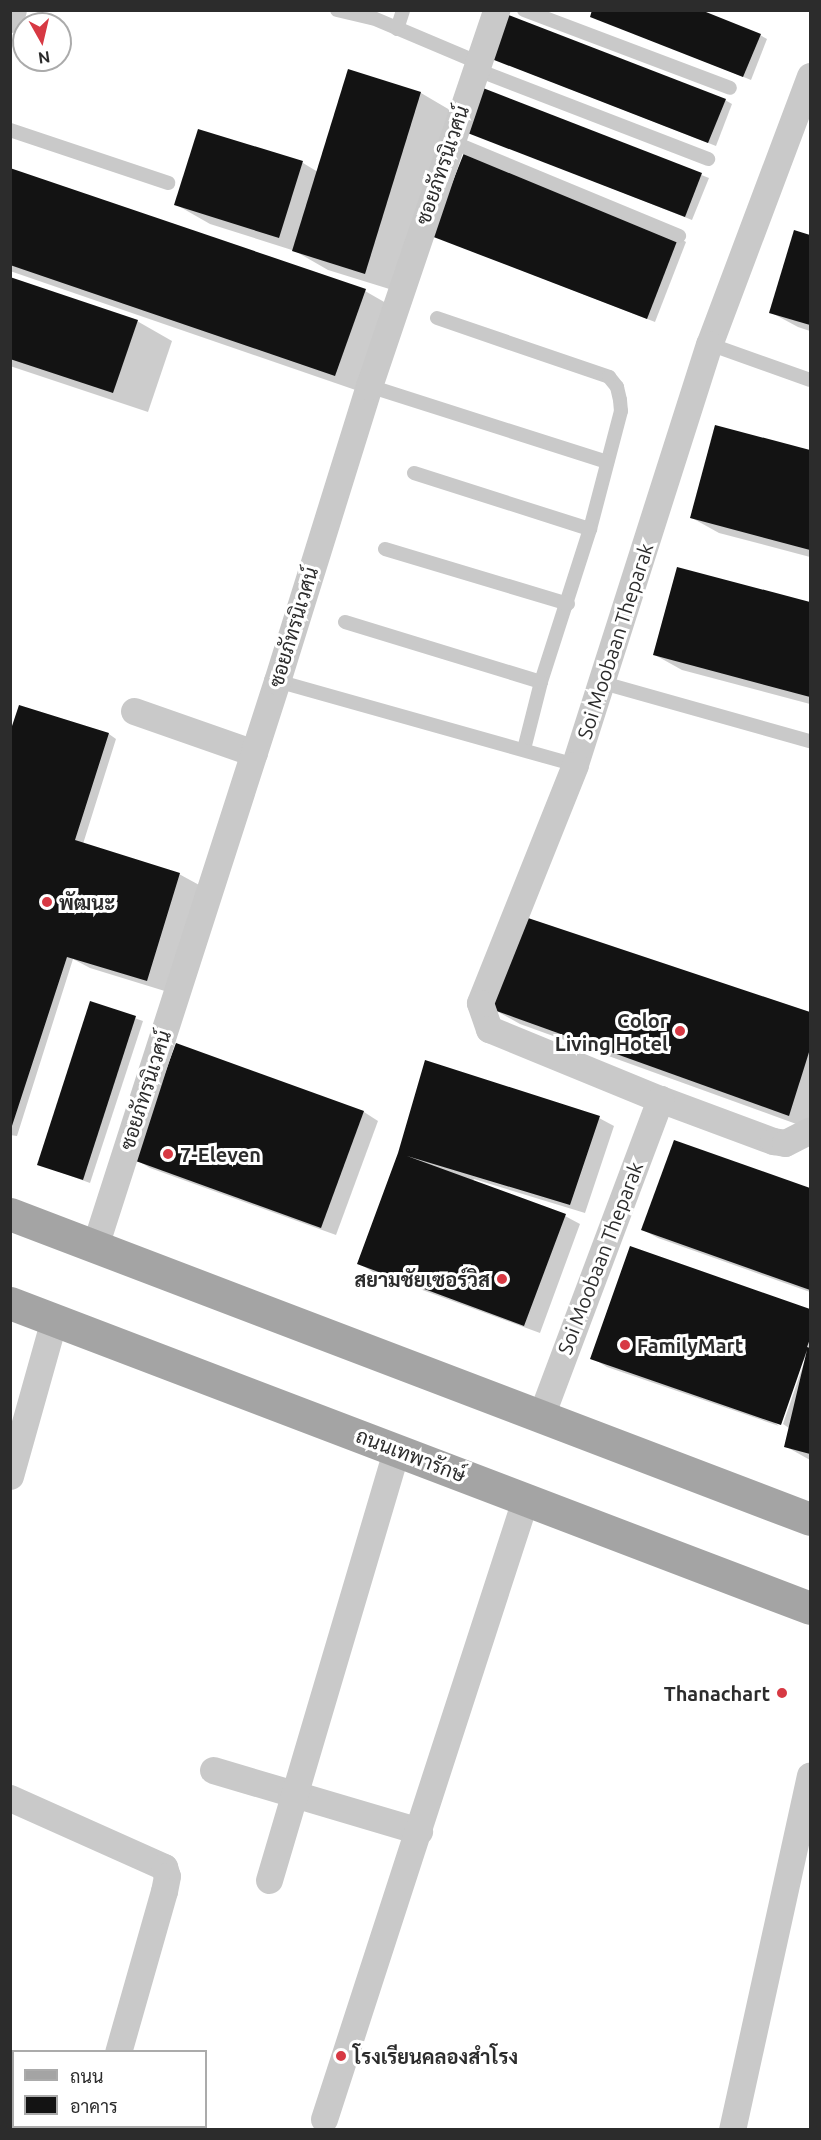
<!DOCTYPE html>
<html>
<head>
<meta charset="utf-8">
<style>
	body { margin:0 }
	#map { position:relative; width:821px; height:2140px; overflow:hidden; background:#fff; font-family:Ubuntu,Sarabun,sans-serif }
	div>[style] { position:absolute }
	.shadow>* { inset:0; background:#0003 }
	.building>* { inset:0; background:#131313 }
	.service>* { height:14px; margin:-7px; padding:0 7px; transform-origin:7px; border-radius:7px; background:#c9c9c9 }
	.minor>* { height:27px; margin:-13.5px; padding:0 13.5px; transform-origin:13.5px; border-radius:13.5px; background:#c9c9c9 }
	.primary>* { height:33px; margin:-16.5px; padding:0 16.5px; transform-origin:16.5px; border-radius:16.5px; background:#a4a4a4 }
	.dots>* { width:16px; height:16px; translate:-50% -50%; box-sizing:border-box; border:3px solid #fff; border-radius:50% }
	span { translate:-50% -50%; white-space:nowrap; text-align:center; line-height:1.15; -webkit-text-stroke:6px #fff; paint-order:stroke }
	.street-label { font-size:20px; color:#2c2c2c }
	.poi-label { font-size:20px; color:#2c2c2c; font-weight:700 }
	.left { translate:0 -50%; text-align:left }
	.right { translate:-100% -50%; text-align:right }
	.frame { position:absolute; inset:0; border:12px solid #2c2c2c; pointer-events:none }
	.legend { position:absolute; left:12px; top:2050px; width:195px; height:78px; box-sizing:border-box; background:#fff; border:2px solid #ababab; margin:0; padding:8px 10px; list-style:none; font-size:18px; color:#2c2c2c }
	.legend li { display:flex; align-items:center; gap:12px; height:30px }
	.legend b { width:30px; border:2px solid #ababab }
	.north { position:absolute; left:12px; top:12px; width:60px; height:60px; box-sizing:border-box; background:#fff; border:2px solid #ababab; border-radius:50%; rotate:172deg; font-size:16px; font-weight:700; line-height:24px; text-align:center; color:#2c2c2c }
	.north::after { content:''; display:block; margin:auto; width:21px; height:27px; background:#d73943; clip-path:polygon(50% 0,100% 100%,50% 72%,0 100%) }
</style>
</head>
<body>
<div id="map">
	<div class="shadow">
		<div style="clip-path:polygon(591px 16px,760px 35px,767px 39px,751px 80px)"></div>
		<div style="clip-path:polygon(491px 58px,725px 100px,732px 104px,716px 146px)"></div>
		<div style="clip-path:polygon(349px 71px,421px 93px,455px 113px,399px 292px,328px 270px,295px 251px,210px 224px,175px 204px,199px 130px,303px 163px,318px 172px)"></div>
		<div style="clip-path:polygon(483px 89px,709px 178px,692px 220px,467px 131px)"></div>
		<div style="clip-path:polygon(10px 169px,365px 291px,400px 311px,370px 395px,10px 271px)"></div>
		<div style="clip-path:polygon(795px 232px,810px 236px,810px 331px,798px 327px,770px 312px)"></div>
		<div style="clip-path:polygon(433px 236px,679px 238px,686px 242px,655px 322px)"></div>
		<div style="clip-path:polygon(10px 279px,137px 321px,172px 341px,148px 412px,10px 366px)"></div>
		<div style="clip-path:polygon(716px 427px,810px 452px,810px 557px,719px 533px,692px 518px)"></div>
		<div style="clip-path:polygon(678px 569px,810px 604px,810px 704px,682px 670px,655px 655px)"></div>
		<div style="clip-path:polygon(109px 734px,116px 739px,83px 844px,179px 874px,201px 886px,168px 992px,90px 968px,73px 959px,17px 1136px,10px 1135px,10px 736px)"></div>
		<div style="clip-path:polygon(523px 918px,810px 1013px,810px 1129px,520px 1024px,493px 1009px)"></div>
		<div style="clip-path:polygon(91px 1003px,143px 1021px,90px 1183px,38px 1164px)"></div>
		<div style="clip-path:polygon(177px 1045px,364px 1112px,378px 1121px,336px 1235px,150px 1168px,135px 1159px)"></div>
		<div style="clip-path:polygon(426px 1061px,599px 1118px,614px 1126px,585px 1213px,474px 1179px,473px 1181px,565px 1216px,580px 1224px,540px 1333px,373px 1272px,358px 1263px,399px 1153px)"></div>
		<div style="clip-path:polygon(675px 1142px,810px 1189px,810px 1292px,658px 1238px,643px 1230px)"></div>
		<div style="clip-path:polygon(631px 1248px,810px 1310px,810px 1460px,785px 1446px,789px 1428px,783px 1424px,808px 1351px,774px 1422px,779px 1426px,607px 1367px,592px 1358px)"></div>
	</div>
	<div class="building">
		<div style="clip-path:polygon(592px 10px,701px 10px,761px 34px,743px 77px,590px 17px)"></div>
		<div style="clip-path:polygon(506px 14px,726px 99px,708px 143px,489px 58px)"></div>
		<div style="clip-path:polygon(348px 69px,421px 92px,365px 274px,292px 251px)"></div>
		<div style="clip-path:polygon(483px 88px,702px 173px,685px 217px,465px 132px)"></div>
		<div style="clip-path:polygon(198px 129px,303px 161px,279px 238px,174px 205px)"></div>
		<div style="clip-path:polygon(464px 153px,679px 236px,647px 319px,431px 236px)"></div>
		<div style="clip-path:polygon(10px 168px,366px 289px,335px 376px,10px 265px)"></div>
		<div style="clip-path:polygon(794px 230px,810px 235px,810px 325px,769px 313px)"></div>
		<div style="clip-path:polygon(10px 277px,138px 320px,113px 393px,10px 359px)"></div>
		<div style="clip-path:polygon(715px 425px,810px 450px,810px 550px,690px 518px)"></div>
		<div style="clip-path:polygon(677px 567px,810px 602px,810px 697px,653px 655px)"></div>
		<div style="clip-path:polygon(19px 705px,109px 733px,75px 840px,180px 873px,147px 981px,67px 957px,11px 1129px,10px 732px)"></div>
		<div style="clip-path:polygon(522px 916px,810px 1012px,810px 1049px,789px 1116px,491px 1009px)"></div>
		<div style="clip-path:polygon(90px 1001px,136px 1016px,83px 1180px,37px 1165px)"></div>
		<div style="clip-path:polygon(176px 1043px,364px 1111px,321px 1228px,133px 1160px)"></div>
		<div style="clip-path:polygon(425px 1060px,600px 1116px,570px 1205px,407px 1156px,566px 1214px,524px 1326px,357px 1264px,398px 1153px)"></div>
		<div style="clip-path:polygon(674px 1140px,810px 1188px,810px 1290px,641px 1230px)"></div>
		<div style="clip-path:polygon(630px 1246px,810px 1309px,810px 1339px,807px 1347px,810px 1348px,810px 1454px,784px 1447px,807px 1350px,781px 1425px,590px 1359px)"></div>
	</div>
	<div class="service">
		<div style="left:337px;top:10px;width:37px;rotate:13deg"></div>
		<div style="left:373px;top:18px;width:113px;rotate:22.9deg"></div>
		<div style="left:524px;top:10px;width:220px;rotate:20.7deg"></div>
		<div style="left:397px;top:29px;width:20px;rotate:-72deg"></div>
		<div style="left:475px;top:69px;width:250px;rotate:21.1deg"></div>
		<div style="left:10px;top:130px;width:167px;rotate:18.5deg"></div>
		<div style="left:450px;top:141px;width:248px;rotate:22.5deg"></div>
		<div style="left:437px;top:318px;width:182px;rotate:18.9deg"></div>
		<div style="left:609px;top:377px;width:13px;rotate:51deg"></div>
		<div style="left:617px;top:387px;width:13px;rotate:77deg"></div>
		<div style="left:620px;top:400px;width:11px;rotate:85deg"></div>
		<div style="left:621px;top:411px;width:122px;rotate:104.7deg"></div>
		<div style="left:590px;top:529px;width:161px;rotate:107.8deg"></div>
		<div style="left:541px;top:682px;width:69px;rotate:104.2deg"></div>
		<div style="left:709px;top:344px;width:107px;rotate:19.6deg"></div>
		<div style="left:369px;top:386px;width:250px;rotate:17.7deg"></div>
		<div style="left:414px;top:473px;width:185px;rotate:17.7deg"></div>
		<div style="left:385px;top:549px;width:191px;rotate:16.7deg"></div>
		<div style="left:345px;top:622px;width:205px;rotate:17deg"></div>
		<div style="left:277px;top:681px;width:310px;rotate:15.7deg"></div>
		<div style="left:603px;top:683px;width:215px;rotate:15.7deg"></div>
	</div>
	<div class="minor">
		<div style="left:10px;top:19px;width:9px;rotate:-72deg"></div>
		<div style="left:810px;top:76px;width:286px;rotate:110.6deg"></div>
		<div style="left:709px;top:344px;width:442px;rotate:107.7deg"></div>
		<div style="left:575px;top:765px;width:256px;rotate:111.8deg"></div>
		<div style="left:480px;top:1003px;width:28px;rotate:71deg"></div>
		<div style="left:489px;top:1029px;width:185px;rotate:22.3deg"></div>
		<div style="left:660px;top:1099px;width:121px;rotate:20.4deg"></div>
		<div style="left:773px;top:1141px;width:12px;rotate:9deg"></div>
		<div style="left:785px;top:1143px;width:28px;rotate:-27deg"></div>
		<div style="left:134px;top:711px;width:127px;rotate:19.3deg"></div>
		<div style="left:95px;top:1246px;width:594px;rotate:-72.15deg"></div>
		<div style="left:277px;top:681px;width:309px;rotate:-72.7deg"></div>
		<div style="left:369px;top:386px;width:397px;rotate:-71.3deg"></div>
		<div style="left:541px;top:1416px;width:339px;rotate:-69.4deg"></div>
		<div style="left:10px;top:1476px;width:163px;rotate:-74.3deg"></div>
		<div style="left:213px;top:1770px;width:215px;rotate:16.5deg"></div>
		<div style="left:10px;top:1798px;width:169px;rotate:24.1deg"></div>
		<div style="left:164px;top:1867px;width:9px;rotate:72deg"></div>
		<div style="left:167px;top:1876px;width:15px;rotate:101deg"></div>
		<div style="left:164px;top:1891px;width:167px;rotate:105.9deg"></div>
		<div style="left:269px;top:1880px;width:450px;rotate:-73.5deg"></div>
		<div style="left:324px;top:2119px;width:651px;rotate:-72.01deg"></div>
		<div style="left:97px;top:2130px;width:4px;rotate:-90deg"></div>
		<div style="left:732px;top:2130px;width:363px;rotate:-77.6deg"></div>
	</div>
	<div class="primary">
		<div style="left:10px;top:1214px;width:856px;rotate:20.87deg"></div>
		<div style="left:10px;top:1303px;width:856px;rotate:20.87deg"></div>
	</div>
	<div class="dots">
		<div style="left:47px;top:902px;background:#d73943"></div>
		<div style="left:680px;top:1031px;background:#d73943"></div>
		<div style="left:168px;top:1154px;background:#d73943"></div>
		<div style="left:502px;top:1279px;background:#d73943"></div>
		<div style="left:625px;top:1345px;background:#d73943"></div>
		<div style="left:782px;top:1693px;background:#d73943"></div>
		<div style="left:341px;top:2056px;background:#d73943"></div>
	</div>
	<div class="street-label">
		<span style="left:442px;top:165px;rotate:-71deg">ซอยภัทรนิเวศน์</span>
		<span style="left:293px;top:627px;rotate:-73deg">ซอยภัทรนิเวศน์</span>
		<span style="left:615px;top:641px;rotate:-72deg">Soi Moobaan Theparak</span>
		<span style="left:145px;top:1090px;rotate:-72deg">ซอยภัทรนิเวศน์</span>
		<span style="left:600px;top:1258px;rotate:-69deg">Soi Moobaan Theparak</span>
		<span style="left:411px;top:1455px;rotate:21deg">ถนนเทพารักษ์</span>
	</div>
	<div class="poi-label">
		<span class="left" style="left:59px;top:902px">พัฒนะ</span>
		<span class="right" style="left:668px;top:1032px">Color<br>Living Hotel</span>
		<span class="left" style="left:180px;top:1154px">7-Eleven</span>
		<span class="right" style="left:490px;top:1279px">สยามชัยเซอร์วิส</span>
		<span class="left" style="left:637px;top:1345px">FamilyMart</span>
		<span class="right" style="left:770px;top:1693px">Thanachart</span>
		<span class="left" style="left:353px;top:2056px">โรงเรียนคลองสำโรง</span>
	</div>
	<div class="frame"></div>
	<ul class="legend">
	<li><b style="height:8px;background:#a4a4a4"></b>ถนน</li>
	<li><b style="height:16px;background:#131313"></b>อาคาร</li>
	</ul>
	<div class="north">N</div>
</div>
</body>
</html>
